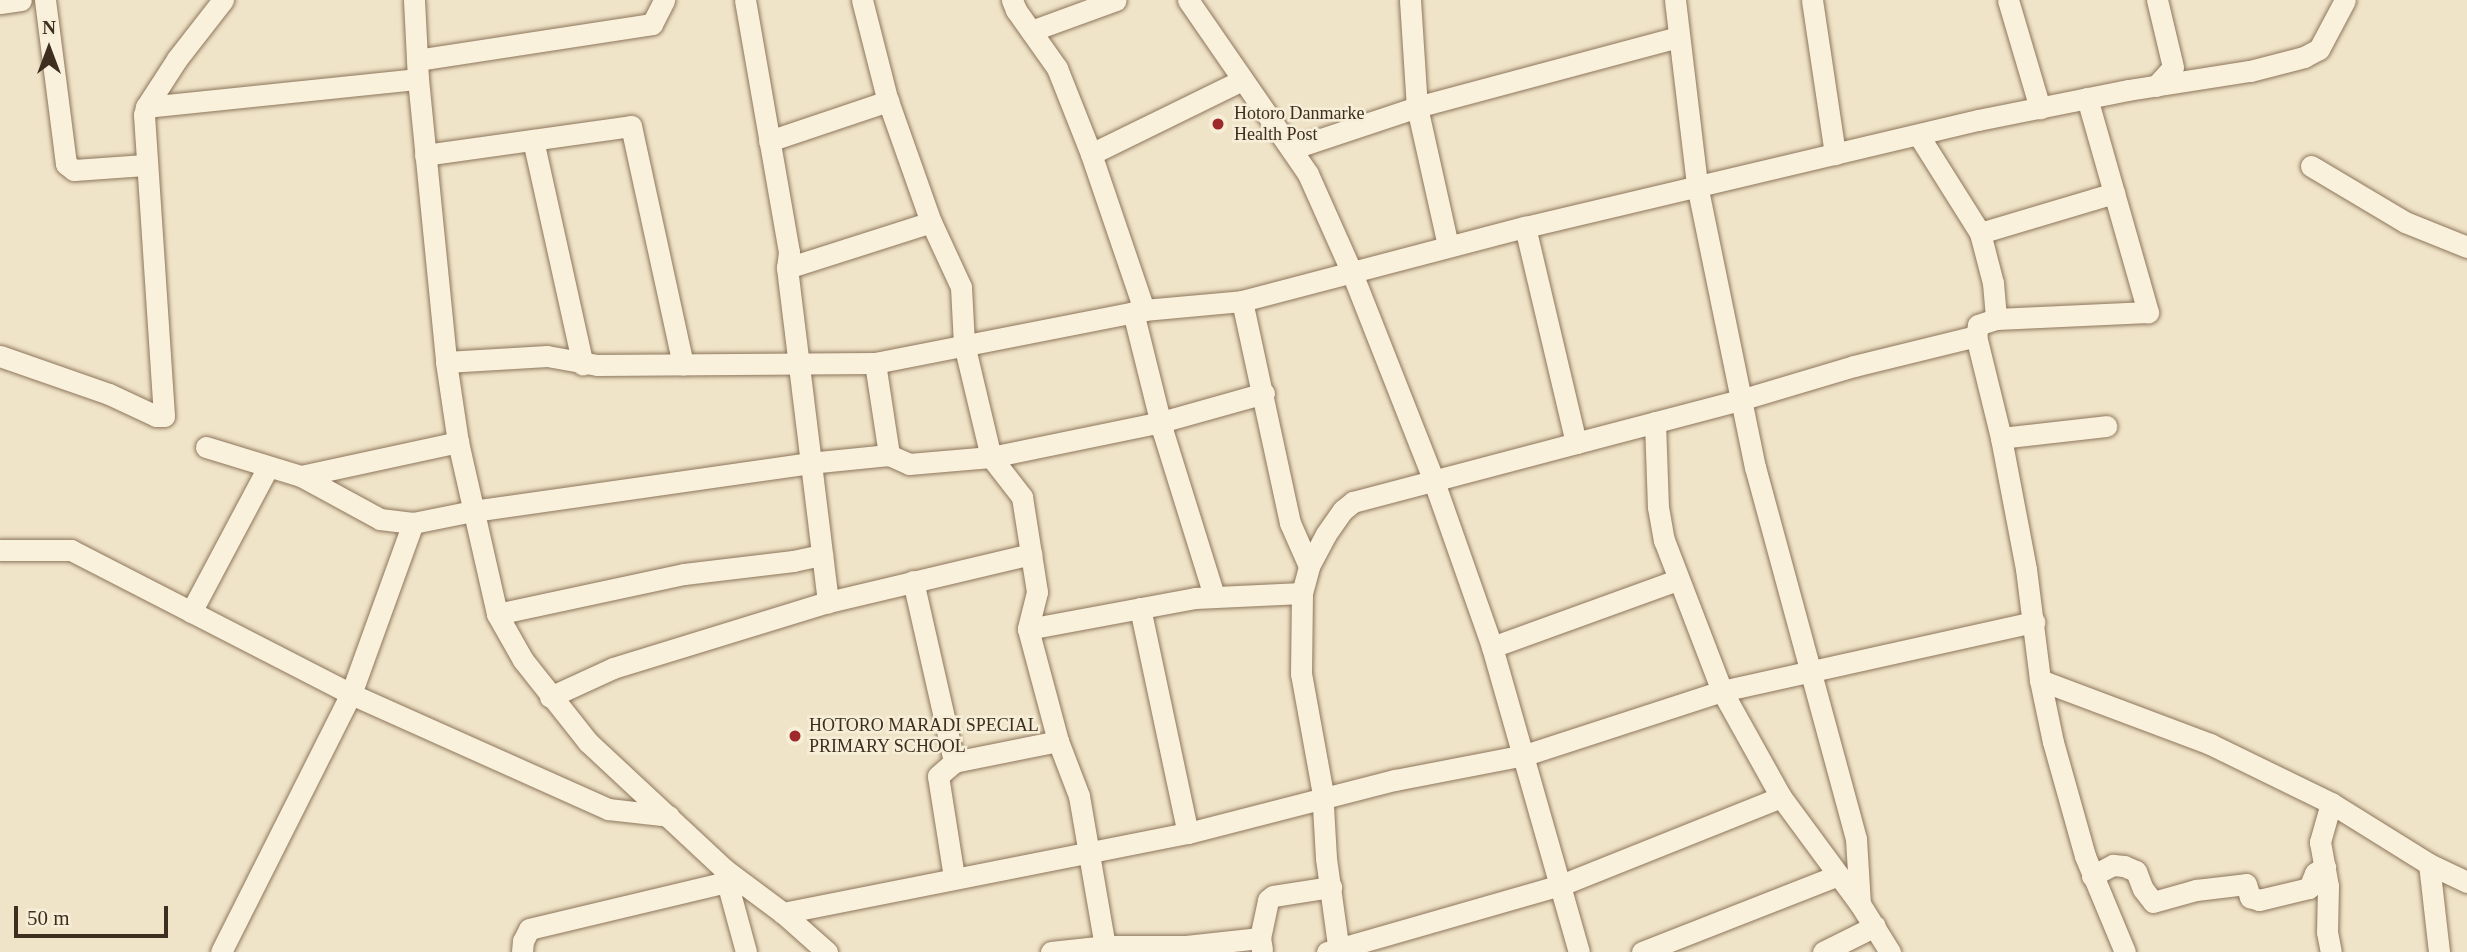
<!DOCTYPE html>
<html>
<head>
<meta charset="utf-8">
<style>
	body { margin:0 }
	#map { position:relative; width:2467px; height:952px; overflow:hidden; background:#f0e4c8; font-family:Georgia,serif }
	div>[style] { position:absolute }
	.roads { filter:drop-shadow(0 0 2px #8d765c) drop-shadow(0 0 2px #8d765c) }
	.minor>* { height:21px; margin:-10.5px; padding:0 10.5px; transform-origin:10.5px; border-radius:10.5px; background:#faf1dc }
	.dots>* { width:19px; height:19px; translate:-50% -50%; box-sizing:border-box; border:4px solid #f7eed8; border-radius:50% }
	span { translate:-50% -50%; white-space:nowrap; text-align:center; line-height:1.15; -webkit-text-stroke:5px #f7eed8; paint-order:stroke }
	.poi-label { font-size:18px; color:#3d2e20 }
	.left { translate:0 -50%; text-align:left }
	.north { position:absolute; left:14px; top:14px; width:70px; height:70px; -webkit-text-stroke:5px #f7eed8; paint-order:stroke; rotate:0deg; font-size:19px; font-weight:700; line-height:28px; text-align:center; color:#3d2e20 }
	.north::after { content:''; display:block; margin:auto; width:24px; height:32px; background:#3d2e20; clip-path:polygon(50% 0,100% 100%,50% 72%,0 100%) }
	.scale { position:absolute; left:14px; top:906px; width:154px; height:32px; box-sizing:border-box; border:4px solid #3d2e20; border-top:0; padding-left:9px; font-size:21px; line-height:24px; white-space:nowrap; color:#3d2e20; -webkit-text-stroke:5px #f7eed8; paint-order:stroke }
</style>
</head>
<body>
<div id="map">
	<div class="roads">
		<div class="minor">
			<div style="left:45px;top:0;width:165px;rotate:82.7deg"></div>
			<div style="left:66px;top:164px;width:10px;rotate:37deg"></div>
			<div style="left:74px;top:170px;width:71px;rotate:-4deg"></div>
			<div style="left:414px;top:0;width:79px;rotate:87.1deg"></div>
			<div style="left:418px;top:79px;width:284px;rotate:84.3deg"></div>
			<div style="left:446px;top:362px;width:81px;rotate:81.5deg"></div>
			<div style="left:458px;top:442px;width:176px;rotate:77.2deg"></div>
			<div style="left:497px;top:614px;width:53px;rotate:60.5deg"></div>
			<div style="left:523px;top:660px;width:105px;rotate:51.6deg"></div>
			<div style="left:588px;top:742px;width:186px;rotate:43deg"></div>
			<div style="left:724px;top:869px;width:74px;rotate:36.7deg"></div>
			<div style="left:783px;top:913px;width:59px;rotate:41.6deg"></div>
			<div style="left:745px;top:0;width:256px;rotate:80.1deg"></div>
			<div style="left:789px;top:252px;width:16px;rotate:97deg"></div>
			<div style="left:787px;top:268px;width:337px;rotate:83deg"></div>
			<div style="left:862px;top:0;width:101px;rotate:75.7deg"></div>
			<div style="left:887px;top:98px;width:132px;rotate:70.5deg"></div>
			<div style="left:931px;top:222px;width:72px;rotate:65.2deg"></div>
			<div style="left:961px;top:287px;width:57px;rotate:87deg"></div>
			<div style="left:964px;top:344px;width:116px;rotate:76.6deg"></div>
			<div style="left:991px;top:457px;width:51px;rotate:52.2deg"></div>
			<div style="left:1022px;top:497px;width:96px;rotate:81deg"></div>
			<div style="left:1037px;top:592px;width:38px;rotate:104deg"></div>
			<div style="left:1028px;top:629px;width:116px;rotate:75deg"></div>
			<div style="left:1058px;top:741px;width:59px;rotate:69.1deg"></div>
			<div style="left:1079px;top:796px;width:158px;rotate:80.2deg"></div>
			<div style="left:1012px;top:0;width:11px;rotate:68deg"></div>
			<div style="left:1016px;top:10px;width:71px;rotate:54.7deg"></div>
			<div style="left:1057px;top:68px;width:92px;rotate:68.4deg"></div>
			<div style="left:1091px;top:154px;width:165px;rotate:71.2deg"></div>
			<div style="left:1188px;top:0;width:211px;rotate:55.4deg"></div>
			<div style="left:1308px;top:174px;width:108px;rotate:66deg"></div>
			<div style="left:1352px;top:273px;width:221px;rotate:68.5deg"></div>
			<div style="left:1433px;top:479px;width:178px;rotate:70.6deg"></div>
			<div style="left:1492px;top:647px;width:317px;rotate:74.1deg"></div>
			<div style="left:1410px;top:0;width:107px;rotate:86.3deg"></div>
			<div style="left:1417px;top:107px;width:142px;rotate:77.4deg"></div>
			<div style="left:1675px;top:0;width:186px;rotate:83.2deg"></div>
			<div style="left:1697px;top:185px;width:288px;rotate:78.4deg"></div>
			<div style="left:1755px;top:467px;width:385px;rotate:74.8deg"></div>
			<div style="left:1856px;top:839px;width:65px;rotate:86.5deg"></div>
			<div style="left:1860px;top:904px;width:57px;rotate:58deg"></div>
			<div style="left:1812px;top:0;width:156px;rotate:81.5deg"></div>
			<div style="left:2008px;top:0;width:113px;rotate:73.5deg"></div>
			<div style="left:0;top:3px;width:21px;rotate:-8deg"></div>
			<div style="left:1031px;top:31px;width:90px;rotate:-20deg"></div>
			<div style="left:417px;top:60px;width:238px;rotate:-8.7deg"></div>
			<div style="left:652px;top:24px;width:27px;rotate:-63deg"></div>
			<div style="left:2156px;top:86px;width:25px;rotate:-48deg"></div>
			<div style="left:2173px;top:67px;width:69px;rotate:-103.4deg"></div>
			<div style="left:2087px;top:98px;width:223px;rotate:74.1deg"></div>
			<div style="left:2148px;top:312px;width:152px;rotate:177.4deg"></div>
			<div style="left:1996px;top:319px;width:19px;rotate:162deg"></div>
			<div style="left:1978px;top:325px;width:11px;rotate:100deg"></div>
			<div style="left:1976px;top:336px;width:105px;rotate:76.2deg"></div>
			<div style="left:2001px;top:438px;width:133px;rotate:79.2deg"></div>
			<div style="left:2026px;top:569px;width:112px;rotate:82.8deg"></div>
			<div style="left:2040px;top:680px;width:63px;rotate:78.2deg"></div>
			<div style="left:2053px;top:742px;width:118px;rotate:74.3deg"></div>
			<div style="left:2085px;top:856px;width:104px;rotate:67.4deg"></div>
			<div style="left:146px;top:107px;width:273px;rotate:-5.9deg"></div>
			<div style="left:1919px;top:136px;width:115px;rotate:57.8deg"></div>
			<div style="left:1980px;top:233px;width:52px;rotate:75.4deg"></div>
			<div style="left:1993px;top:283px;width:36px;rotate:85deg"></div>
			<div style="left:533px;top:140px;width:230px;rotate:77.5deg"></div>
			<div style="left:769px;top:141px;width:126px;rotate:-18.6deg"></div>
			<div style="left:1291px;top:149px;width:133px;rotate:-18.4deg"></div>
			<div style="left:1417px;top:107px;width:270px;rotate:-15deg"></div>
			<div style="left:1091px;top:154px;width:168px;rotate:-26.1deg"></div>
			<div style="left:425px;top:155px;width:208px;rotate:-8deg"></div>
			<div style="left:631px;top:126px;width:244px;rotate:77.7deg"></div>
			<div style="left:2311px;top:166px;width:109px;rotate:30.8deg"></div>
			<div style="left:2405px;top:222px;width:67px;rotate:22deg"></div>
			<div style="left:1525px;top:227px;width:222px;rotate:76.7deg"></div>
			<div style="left:1576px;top:443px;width:170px;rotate:-14.7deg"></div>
			<div style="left:1740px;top:400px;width:119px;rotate:-16.6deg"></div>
			<div style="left:1854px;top:366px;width:126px;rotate:-13.8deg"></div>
			<div style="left:1980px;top:233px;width:140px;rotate:-16.6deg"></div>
			<div style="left:787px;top:268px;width:151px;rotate:-17.7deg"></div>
			<div style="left:1242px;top:301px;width:227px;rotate:77.8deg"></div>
			<div style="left:1290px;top:523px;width:47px;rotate:66.2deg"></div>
			<div style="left:1133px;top:312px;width:124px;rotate:76deg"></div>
			<div style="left:1163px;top:432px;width:172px;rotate:72.7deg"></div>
			<div style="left:0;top:356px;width:115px;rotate:19.2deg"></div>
			<div style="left:109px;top:394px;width:52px;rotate:25.1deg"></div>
			<div style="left:156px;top:416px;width:8px"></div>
			<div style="left:164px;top:416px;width:302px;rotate:-93.8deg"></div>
			<div style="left:144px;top:115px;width:8px;rotate:-76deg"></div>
			<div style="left:146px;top:107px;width:57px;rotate:-57.1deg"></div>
			<div style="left:177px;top:59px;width:75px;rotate:-52.1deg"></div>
			<div style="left:446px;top:362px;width:101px;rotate:-3.4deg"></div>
			<div style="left:547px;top:356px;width:51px;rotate:10.2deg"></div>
			<div style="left:597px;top:365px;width:278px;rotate:-0.4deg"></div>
			<div style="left:875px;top:363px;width:274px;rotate:-11.1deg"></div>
			<div style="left:1144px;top:310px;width:98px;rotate:-5.2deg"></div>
			<div style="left:1242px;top:301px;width:293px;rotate:-14.7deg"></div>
			<div style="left:1525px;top:227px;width:465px;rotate:-13.3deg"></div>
			<div style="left:1978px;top:120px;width:153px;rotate:-11.3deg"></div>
			<div style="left:2128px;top:90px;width:123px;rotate:-8.9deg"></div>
			<div style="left:2250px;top:71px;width:56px;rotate:-14.5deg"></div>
			<div style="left:2304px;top:57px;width:17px;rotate:-28deg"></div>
			<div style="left:2319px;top:49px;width:55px;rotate:-62deg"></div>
			<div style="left:875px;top:363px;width:93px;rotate:81.3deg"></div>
			<div style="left:1655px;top:422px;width:85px;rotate:88deg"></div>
			<div style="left:1658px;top:507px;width:34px;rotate:80deg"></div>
			<div style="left:1664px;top:540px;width:162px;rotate:69deg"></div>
			<div style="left:1722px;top:691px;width:121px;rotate:60.9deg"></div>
			<div style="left:1781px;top:797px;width:133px;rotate:53.6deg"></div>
			<div style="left:2001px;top:438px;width:106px;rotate:-6.5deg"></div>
			<div style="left:206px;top:447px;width:99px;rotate:17deg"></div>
			<div style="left:301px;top:476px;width:90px;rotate:28.6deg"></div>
			<div style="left:380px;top:519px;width:33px;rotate:7deg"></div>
			<div style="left:413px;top:523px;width:61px;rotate:-11.3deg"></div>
			<div style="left:473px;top:511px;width:339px;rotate:-8.1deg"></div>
			<div style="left:809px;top:463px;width:80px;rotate:-5.7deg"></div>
			<div style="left:889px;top:455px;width:22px;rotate:24deg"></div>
			<div style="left:909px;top:464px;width:82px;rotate:-4.9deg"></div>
			<div style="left:991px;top:457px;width:174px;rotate:-11.6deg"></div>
			<div style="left:1161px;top:422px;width:107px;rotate:-15.7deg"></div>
			<div style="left:301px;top:476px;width:161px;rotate:-12.2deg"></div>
			<div style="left:0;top:550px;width:71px"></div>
			<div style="left:71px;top:550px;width:315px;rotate:27.2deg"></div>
			<div style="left:351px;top:694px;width:282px;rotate:24.1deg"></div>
			<div style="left:608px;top:809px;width:61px;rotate:6.5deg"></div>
			<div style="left:913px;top:581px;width:186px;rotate:77.2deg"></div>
			<div style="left:954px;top:762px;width:106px;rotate:-11.4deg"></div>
			<div style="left:1140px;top:608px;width:230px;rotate:78deg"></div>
			<div style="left:191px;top:612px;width:164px;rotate:-62deg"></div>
			<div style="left:497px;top:614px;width:191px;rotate:-12.1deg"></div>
			<div style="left:684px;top:574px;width:110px;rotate:-6.8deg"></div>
			<div style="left:793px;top:561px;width:30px;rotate:-12deg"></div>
			<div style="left:1028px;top:629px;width:170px;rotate:-10.5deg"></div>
			<div style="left:1195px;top:598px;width:107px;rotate:-2.7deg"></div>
			<div style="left:1492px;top:647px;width:197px;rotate:-19.9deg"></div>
			<div style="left:2040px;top:680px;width:182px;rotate:20.6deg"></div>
			<div style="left:2210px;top:744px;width:135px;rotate:26deg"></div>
			<div style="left:2331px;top:803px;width:115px;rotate:31.9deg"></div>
			<div style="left:2429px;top:864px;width:42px;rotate:25.3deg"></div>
			<div style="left:550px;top:697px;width:69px;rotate:-24.7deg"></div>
			<div style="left:613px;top:668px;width:225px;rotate:-17.1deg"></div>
			<div style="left:828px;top:602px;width:209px;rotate:-13.3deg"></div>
			<div style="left:2331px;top:803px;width:41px;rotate:105.8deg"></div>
			<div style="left:2320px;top:842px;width:45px;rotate:79.7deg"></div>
			<div style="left:2328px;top:886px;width:46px;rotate:91.2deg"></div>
			<div style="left:2327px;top:932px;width:20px;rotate:79deg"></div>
			<div style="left:2429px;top:864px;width:89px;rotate:83.5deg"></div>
			<div style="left:724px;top:871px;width:84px;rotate:74.8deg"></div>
			<div style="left:2092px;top:876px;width:24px;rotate:-28deg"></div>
			<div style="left:2113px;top:865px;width:11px;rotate:5deg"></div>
			<div style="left:2124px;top:866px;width:13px;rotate:23deg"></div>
			<div style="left:2136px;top:871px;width:19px;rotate:69deg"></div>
			<div style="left:2143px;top:889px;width:16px;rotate:52deg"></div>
			<div style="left:2153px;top:902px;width:45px;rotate:-15.6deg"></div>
			<div style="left:2196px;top:890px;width:50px;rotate:-6.8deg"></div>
			<div style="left:2246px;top:884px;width:14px;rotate:73deg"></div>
			<div style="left:2250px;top:897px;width:9px;rotate:18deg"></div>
			<div style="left:2259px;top:900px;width:51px;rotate:-13.5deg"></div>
			<div style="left:2309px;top:888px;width:16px;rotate:-68deg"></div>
			<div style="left:2315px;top:873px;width:12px;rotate:-31deg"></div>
			<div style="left:954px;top:877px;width:102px;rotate:-99deg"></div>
			<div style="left:938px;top:776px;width:21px;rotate:-41deg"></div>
			<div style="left:783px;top:913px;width:413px;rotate:-11.2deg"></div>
			<div style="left:1188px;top:833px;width:214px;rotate:-14.4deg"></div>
			<div style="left:1395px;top:780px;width:132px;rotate:-10.9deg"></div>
			<div style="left:1525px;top:755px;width:207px;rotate:-18deg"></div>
			<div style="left:1722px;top:691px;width:320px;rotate:-12.5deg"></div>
			<div style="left:1262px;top:950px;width:12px;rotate:-99deg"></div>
			<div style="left:1260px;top:938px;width:39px;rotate:-78deg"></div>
			<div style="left:1268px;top:900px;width:6px;rotate:-39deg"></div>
			<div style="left:1273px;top:896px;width:59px;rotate:-8.8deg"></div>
			<div style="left:221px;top:952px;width:289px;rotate:-63.3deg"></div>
			<div style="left:351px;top:694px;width:182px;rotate:-70.1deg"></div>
			<div style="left:522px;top:952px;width:11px;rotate:-85deg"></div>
			<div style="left:523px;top:941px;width:13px;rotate:-63deg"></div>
			<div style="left:529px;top:929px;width:204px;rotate:-13.4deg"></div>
			<div style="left:1051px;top:952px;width:54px;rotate:-6.3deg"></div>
			<div style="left:1105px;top:946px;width:81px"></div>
			<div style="left:1186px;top:946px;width:74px;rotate:-6.2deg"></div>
			<div style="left:1327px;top:952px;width:243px;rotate:-16deg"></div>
			<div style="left:1561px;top:885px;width:237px;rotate:-21.8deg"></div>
			<div style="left:1339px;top:952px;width:95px;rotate:-97.9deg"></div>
			<div style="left:1326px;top:858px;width:69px;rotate:-93.3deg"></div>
			<div style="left:1322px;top:789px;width:117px;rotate:-100.3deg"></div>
			<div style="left:1301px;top:674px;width:81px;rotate:-89.3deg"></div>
			<div style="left:1302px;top:593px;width:28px;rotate:-75deg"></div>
			<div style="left:1309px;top:566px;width:36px;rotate:-62deg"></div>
			<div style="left:1326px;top:534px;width:29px;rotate:-55deg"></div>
			<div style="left:1343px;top:510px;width:13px;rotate:-39deg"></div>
			<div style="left:1353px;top:502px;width:231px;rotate:-14.8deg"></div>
			<div style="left:1642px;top:952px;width:211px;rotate:-21.4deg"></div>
			<div style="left:1823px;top:952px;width:58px;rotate:-26.6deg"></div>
		</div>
	</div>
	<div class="dots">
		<div style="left:1218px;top:124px;background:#9e2a2b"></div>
		<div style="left:795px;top:736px;background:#9e2a2b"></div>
	</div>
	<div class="poi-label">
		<span class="left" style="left:1234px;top:124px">Hotoro Danmarke<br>Health Post</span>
		<span class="left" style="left:809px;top:736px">HOTORO MARADI SPECIAL<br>PRIMARY SCHOOL</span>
	</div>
	<div class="north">N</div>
	<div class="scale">50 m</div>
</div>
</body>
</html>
